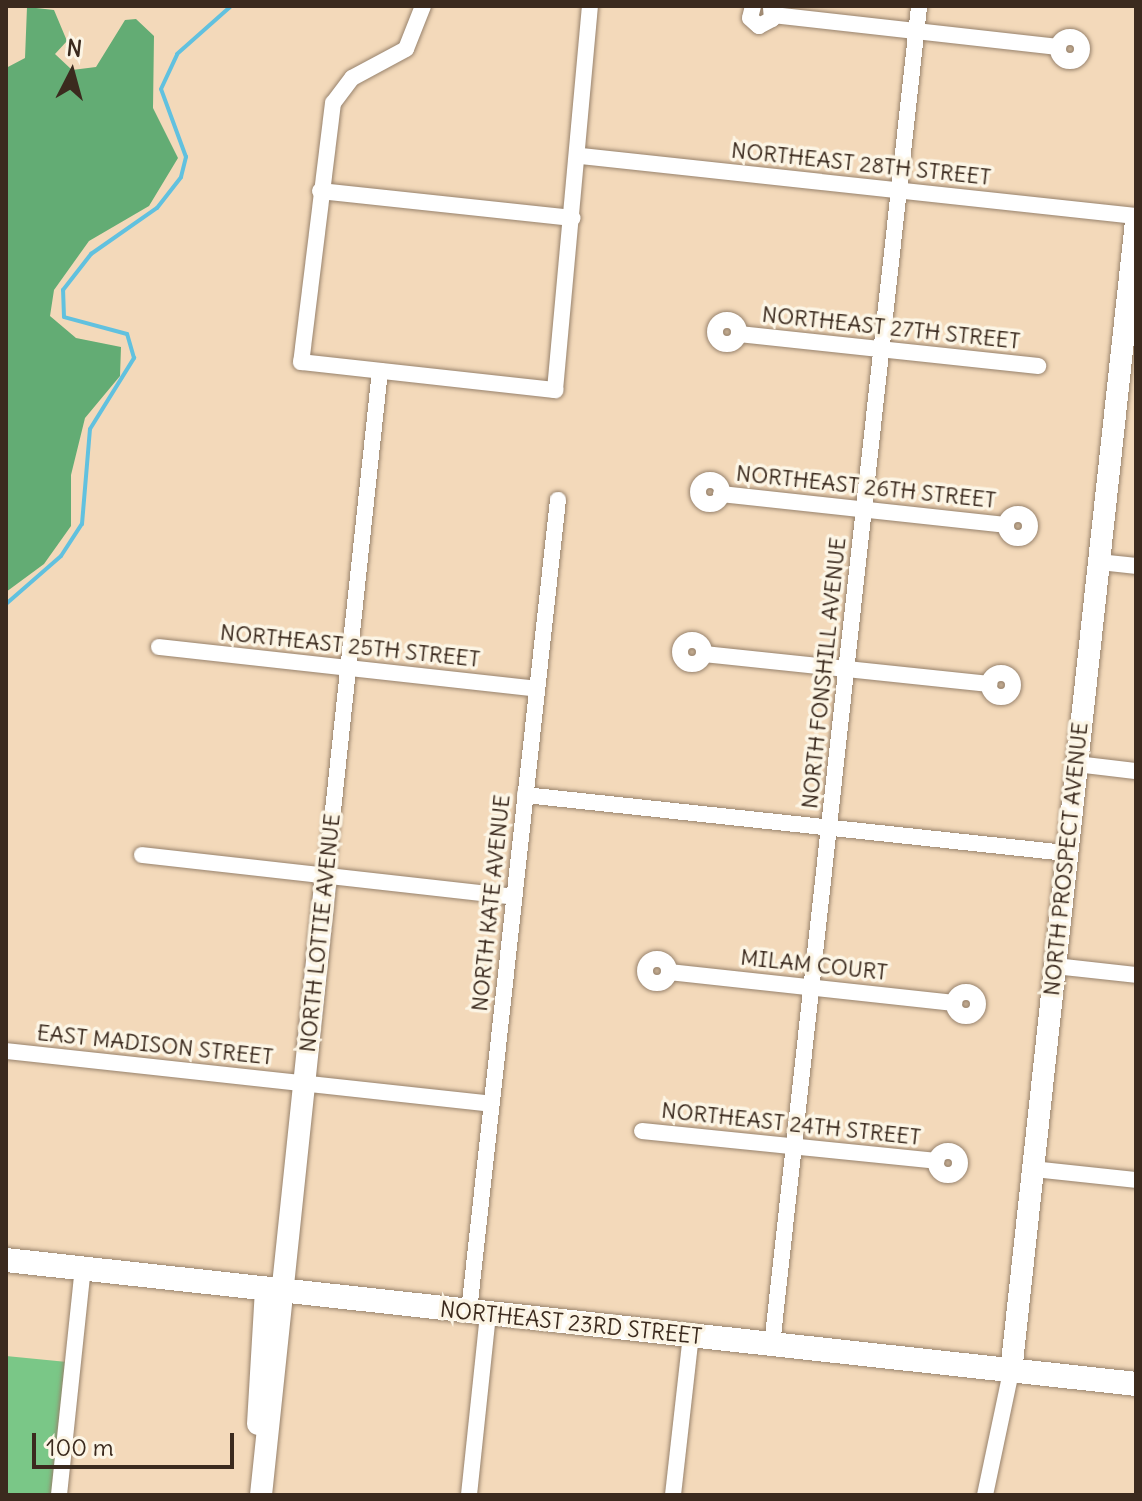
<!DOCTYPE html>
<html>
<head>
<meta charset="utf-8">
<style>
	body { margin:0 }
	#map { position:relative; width:1142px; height:1501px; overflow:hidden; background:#f3d9ba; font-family:Delius,sans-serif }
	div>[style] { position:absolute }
	.green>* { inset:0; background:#7ac787 }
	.forest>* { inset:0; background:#63ac74 }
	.stream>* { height:4px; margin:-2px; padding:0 2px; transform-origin:2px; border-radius:2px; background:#61c1df }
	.roads { filter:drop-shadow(0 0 2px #97826c) drop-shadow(0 0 2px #97826c) }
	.street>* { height:16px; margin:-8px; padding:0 8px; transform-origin:8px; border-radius:8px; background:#fff }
	.street>.ring { margin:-8px; padding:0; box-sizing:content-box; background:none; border:16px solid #fff; border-radius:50% }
	.secondary>* { height:22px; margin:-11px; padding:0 11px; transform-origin:11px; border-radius:11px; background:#fff }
	.primary>* { height:24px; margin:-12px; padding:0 12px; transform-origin:12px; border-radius:12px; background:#fff }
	span { translate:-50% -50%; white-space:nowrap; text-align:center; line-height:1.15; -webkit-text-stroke:7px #fcf5e5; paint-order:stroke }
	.street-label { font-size:22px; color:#3b2a1e }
	.frame { position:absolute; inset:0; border:8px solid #3b2a1e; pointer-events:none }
	.north { position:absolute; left:32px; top:32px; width:80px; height:80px; -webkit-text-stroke:6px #fcf5e5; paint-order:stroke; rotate:6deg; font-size:22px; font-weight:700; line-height:32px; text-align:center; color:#3b2a1e }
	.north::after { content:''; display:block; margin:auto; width:28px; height:36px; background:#3b2a1e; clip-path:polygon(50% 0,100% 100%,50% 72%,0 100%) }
	.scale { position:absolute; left:32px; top:1433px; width:202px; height:36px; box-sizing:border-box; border:4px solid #3b2a1e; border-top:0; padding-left:10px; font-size:24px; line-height:28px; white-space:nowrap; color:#3b2a1e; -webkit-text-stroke:6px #fcf5e5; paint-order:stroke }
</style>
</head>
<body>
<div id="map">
	<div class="green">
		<div style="clip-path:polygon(6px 1356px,67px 1362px,53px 1495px,6px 1495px)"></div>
	</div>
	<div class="forest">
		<div style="clip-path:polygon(27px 7px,54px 10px,67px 41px,55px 54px,72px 70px,96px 67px,125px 20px,136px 19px,154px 36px,153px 108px,178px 158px,149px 206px,89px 241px,54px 290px,50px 316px,76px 338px,121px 347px,120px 376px,85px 418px,71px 475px,71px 526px,44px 564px,6px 592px,6px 68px,25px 58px)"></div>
	</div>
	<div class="stream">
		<div style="left:6px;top:604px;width:73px;rotate:-41.1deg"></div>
		<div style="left:61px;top:556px;width:38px;rotate:-57deg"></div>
		<div style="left:82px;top:524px;width:95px;rotate:-85.2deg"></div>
		<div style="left:90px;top:429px;width:84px;rotate:-58.2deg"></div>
		<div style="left:134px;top:358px;width:25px;rotate:-106deg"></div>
		<div style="left:127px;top:334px;width:65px;rotate:-164.9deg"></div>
		<div style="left:64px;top:317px;width:27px;rotate:-92deg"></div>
		<div style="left:63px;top:290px;width:46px;rotate:-52.1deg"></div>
		<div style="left:91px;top:254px;width:80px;rotate:-34.9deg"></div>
		<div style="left:157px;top:208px;width:39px;rotate:-52deg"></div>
		<div style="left:181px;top:177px;width:21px;rotate:-76deg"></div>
		<div style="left:186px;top:157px;width:72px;rotate:-110.2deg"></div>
		<div style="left:161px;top:89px;width:38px;rotate:-65deg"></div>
		<div style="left:177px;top:54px;width:72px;rotate:-41.6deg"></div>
	</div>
	<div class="roads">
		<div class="street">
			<div style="left:423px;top:6px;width:46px;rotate:111.6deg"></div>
			<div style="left:406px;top:49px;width:61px;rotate:151.8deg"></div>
			<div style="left:352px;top:78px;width:31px;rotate:127deg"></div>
			<div style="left:333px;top:103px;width:261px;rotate:97deg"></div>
			<div style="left:301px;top:362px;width:256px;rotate:6.3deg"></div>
			<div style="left:555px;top:390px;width:386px;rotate:-84.8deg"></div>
			<div style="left:753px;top:6px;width:12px;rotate:104deg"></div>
			<div style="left:750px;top:18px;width:12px;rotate:42deg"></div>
			<div style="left:759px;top:26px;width:15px;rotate:-28deg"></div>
			<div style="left:772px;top:19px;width:12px;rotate:-95deg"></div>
			<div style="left:773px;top:15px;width:287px;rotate:6.4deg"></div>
			<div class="ring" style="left:1058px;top:37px;width:8px;height:8px"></div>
			<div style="left:581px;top:156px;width:558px;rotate:6.17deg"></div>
			<div style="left:320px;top:191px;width:254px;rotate:6.1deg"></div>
			<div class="ring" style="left:715px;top:320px;width:8px;height:8px"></div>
			<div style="left:739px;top:334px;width:301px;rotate:6.1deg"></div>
			<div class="ring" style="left:698px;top:480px;width:8px;height:8px"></div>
			<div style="left:721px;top:494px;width:286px;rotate:6.2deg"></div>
			<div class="ring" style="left:1006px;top:514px;width:8px;height:8px"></div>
			<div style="left:1099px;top:562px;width:37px;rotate:6deg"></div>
			<div class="ring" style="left:680px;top:640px;width:8px;height:8px"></div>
			<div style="left:159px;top:647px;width:380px;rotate:6.3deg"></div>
			<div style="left:704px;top:654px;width:287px;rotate:6deg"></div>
			<div class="ring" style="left:989px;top:673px;width:8px;height:8px"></div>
			<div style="left:1076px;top:764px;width:60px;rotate:6.7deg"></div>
			<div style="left:525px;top:795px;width:544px;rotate:6.12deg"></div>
			<div style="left:142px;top:855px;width:374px;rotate:6.4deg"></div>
			<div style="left:326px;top:876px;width:508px;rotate:-83.9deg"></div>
			<div class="ring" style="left:645px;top:959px;width:8px;height:8px"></div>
			<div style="left:1055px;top:966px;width:81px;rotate:6.3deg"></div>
			<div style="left:669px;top:972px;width:287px;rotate:6.2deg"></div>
			<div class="ring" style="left:954px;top:992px;width:8px;height:8px"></div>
			<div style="left:6px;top:1051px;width:487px;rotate:6.2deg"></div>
			<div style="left:642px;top:1131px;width:296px;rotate:5.8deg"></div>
			<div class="ring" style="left:936px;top:1151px;width:8px;height:8px"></div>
			<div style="left:1033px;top:1169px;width:104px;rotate:6.1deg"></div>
			<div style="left:469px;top:1311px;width:816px;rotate:-83.74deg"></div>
			<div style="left:772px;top:1345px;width:1347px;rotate:-83.73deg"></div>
			<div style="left:59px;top:1495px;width:228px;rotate:-84deg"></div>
			<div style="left:469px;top:1495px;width:183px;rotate:-84deg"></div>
			<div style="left:673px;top:1495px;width:161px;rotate:-83.6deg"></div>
			<div style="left:985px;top:1495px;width:126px;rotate:-78.1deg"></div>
		</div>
		<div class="secondary">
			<div style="left:1011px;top:1372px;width:1158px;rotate:-83.8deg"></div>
			<div style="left:258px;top:1424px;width:134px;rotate:-86.6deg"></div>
			<div style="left:261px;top:1495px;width:622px;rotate:-84.01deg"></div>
		</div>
		<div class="primary">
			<div style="left:6px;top:1260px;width:1137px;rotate:6.26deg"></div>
		</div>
	</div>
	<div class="street-label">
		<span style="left:861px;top:164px;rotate:6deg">NORTHEAST 28TH STREET</span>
		<span style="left:891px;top:328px;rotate:6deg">NORTHEAST 27TH STREET</span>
		<span style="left:866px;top:487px;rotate:6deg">NORTHEAST 26TH STREET</span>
		<span style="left:350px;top:646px;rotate:6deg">NORTHEAST 25TH STREET</span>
		<span style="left:824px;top:673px;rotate:-84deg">NORTH FONSHILL AVENUE</span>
		<span style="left:1066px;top:859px;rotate:-84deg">NORTH PROSPECT AVENUE</span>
		<span style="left:491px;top:903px;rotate:-84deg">NORTH KATE AVENUE</span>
		<span style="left:320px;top:933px;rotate:-84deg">NORTH LOTTIE AVENUE</span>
		<span style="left:814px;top:965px;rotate:6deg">MILAM COURT</span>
		<span style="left:155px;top:1045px;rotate:6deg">EAST MADISON STREET</span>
		<span style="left:791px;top:1124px;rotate:6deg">NORTHEAST 24TH STREET</span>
		<span style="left:571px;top:1323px;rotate:6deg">NORTHEAST 23RD STREET</span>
	</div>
	<div class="frame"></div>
	<div class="north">N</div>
	<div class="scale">100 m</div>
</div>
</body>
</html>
